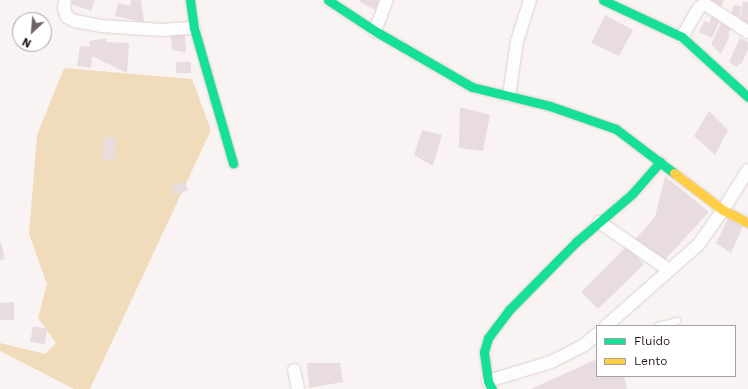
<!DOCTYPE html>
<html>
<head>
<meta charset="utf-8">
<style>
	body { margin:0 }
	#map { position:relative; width:748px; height:389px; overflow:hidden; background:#f9f4f3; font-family:"Work Sans",sans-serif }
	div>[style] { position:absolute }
	.green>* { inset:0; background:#f0dcbb }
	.building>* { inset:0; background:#e9dcde }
	.roads { filter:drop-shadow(0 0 1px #dbd1cf) drop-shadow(0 0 1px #dbd1cf) }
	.lane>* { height:6px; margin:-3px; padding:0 3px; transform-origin:3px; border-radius:3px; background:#fefdfd }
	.street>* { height:12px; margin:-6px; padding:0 6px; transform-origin:6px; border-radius:6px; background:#fefdfd }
	.fast>* { height:9px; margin:-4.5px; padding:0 4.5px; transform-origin:4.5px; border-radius:4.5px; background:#16e098 }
	.slow>* { height:9px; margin:-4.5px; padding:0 4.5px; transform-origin:4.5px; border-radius:4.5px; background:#ffcf43 }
	span { translate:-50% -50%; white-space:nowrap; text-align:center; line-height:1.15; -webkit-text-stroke:3.5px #fff; paint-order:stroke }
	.legend { position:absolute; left:596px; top:325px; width:140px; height:52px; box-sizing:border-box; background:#fff; border:1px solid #a7a1a0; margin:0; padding:5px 7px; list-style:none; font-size:12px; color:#221412 }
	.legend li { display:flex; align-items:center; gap:8px; height:20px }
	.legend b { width:20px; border:1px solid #a7a1a0 }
	.north { position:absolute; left:12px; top:12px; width:40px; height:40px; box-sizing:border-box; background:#fff; border:1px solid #a7a1a0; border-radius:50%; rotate:206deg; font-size:11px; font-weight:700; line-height:16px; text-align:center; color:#221412 }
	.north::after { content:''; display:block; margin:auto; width:14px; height:18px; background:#6d6261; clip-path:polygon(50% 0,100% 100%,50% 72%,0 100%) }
</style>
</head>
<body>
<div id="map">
	<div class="green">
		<div style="clip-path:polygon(64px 68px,192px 79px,211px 130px,90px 389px,74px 389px,0 351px,0 343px,45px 354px,56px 343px,38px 318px,47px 284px,29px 234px,37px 135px)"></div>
	</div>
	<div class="building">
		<div style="clip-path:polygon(73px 0,95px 0,91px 11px,71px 4px)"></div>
		<div style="clip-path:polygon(131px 0,141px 0,144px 22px,115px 16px,118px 3px,130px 6px)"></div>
		<div style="clip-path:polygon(361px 0,380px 0,375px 10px,360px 2px)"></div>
		<div style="clip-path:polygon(710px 0,724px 0,721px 8px,709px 1px)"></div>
		<div style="clip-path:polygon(743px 1px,748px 2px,748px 24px,740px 19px)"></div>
		<div style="clip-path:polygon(733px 5px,741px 6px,740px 17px,732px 16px)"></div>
		<div style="clip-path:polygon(713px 14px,721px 18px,712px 38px,699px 32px,704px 21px,709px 23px)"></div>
		<div style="clip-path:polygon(605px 15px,633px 30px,619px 56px,591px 43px)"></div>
		<div style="clip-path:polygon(723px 19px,732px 25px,728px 34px,730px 35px,721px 54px,711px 44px)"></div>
		<div style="clip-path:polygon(185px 34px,186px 52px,172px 50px,171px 35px)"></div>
		<div style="clip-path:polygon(107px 38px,106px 42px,129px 43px,127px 73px,92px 56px,91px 68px,77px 66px,80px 46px,90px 47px,89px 41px)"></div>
		<div style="clip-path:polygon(740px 38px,748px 42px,748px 50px,741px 64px,739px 63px,737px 67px,729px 62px)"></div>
		<div style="clip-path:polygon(176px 62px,191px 62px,191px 73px,176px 73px)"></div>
		<div style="clip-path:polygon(460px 107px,490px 115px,483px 151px,459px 148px)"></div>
		<div style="clip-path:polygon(709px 111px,728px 130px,715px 155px,694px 136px)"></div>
		<div style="clip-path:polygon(422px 130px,442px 135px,433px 166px,414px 155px)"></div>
		<div style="clip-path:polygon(105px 137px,116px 138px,114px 160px,102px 161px)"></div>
		<div style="clip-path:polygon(665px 176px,709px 212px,663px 262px,633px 242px,655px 217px)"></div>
		<div style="clip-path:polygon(184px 181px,188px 190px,175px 196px,171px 187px)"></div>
		<div style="clip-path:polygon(728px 219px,743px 226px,731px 253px,716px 243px)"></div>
		<div style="clip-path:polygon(0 242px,1px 242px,5px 259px,0 260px)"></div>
		<div style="clip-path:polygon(627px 246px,644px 264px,598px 309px,581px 292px)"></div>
		<div style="clip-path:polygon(14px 302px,14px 320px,0 320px,0 303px)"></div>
		<div style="clip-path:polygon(33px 326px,47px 329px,45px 344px,30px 342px)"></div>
		<div style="clip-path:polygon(597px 359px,597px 376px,624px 376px,627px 389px,531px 389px)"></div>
		<div style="clip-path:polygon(307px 363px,340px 363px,343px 382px,309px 388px)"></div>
	</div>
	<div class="roads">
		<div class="lane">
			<div style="left:658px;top:326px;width:20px;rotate:-15deg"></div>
		</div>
		<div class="street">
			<div style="left:65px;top:0;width:8px;rotate:97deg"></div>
			<div style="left:64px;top:8px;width:9px;rotate:72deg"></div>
			<div style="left:67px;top:17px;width:9px;rotate:27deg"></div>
			<div style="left:75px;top:21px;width:26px;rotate:11deg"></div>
			<div style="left:101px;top:26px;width:61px;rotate:3.8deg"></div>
			<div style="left:162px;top:30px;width:32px;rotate:-4deg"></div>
			<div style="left:375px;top:31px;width:33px;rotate:-69deg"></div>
			<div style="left:682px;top:37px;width:34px;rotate:-60deg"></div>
			<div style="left:699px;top:8px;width:7px;rotate:-34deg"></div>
			<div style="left:705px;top:4px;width:51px;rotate:33.1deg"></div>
			<div style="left:509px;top:96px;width:56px;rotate:-81.7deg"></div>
			<div style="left:517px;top:41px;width:43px;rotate:-72.4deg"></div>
			<div style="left:599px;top:222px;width:85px;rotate:34.4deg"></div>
			<div style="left:606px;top:326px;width:123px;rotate:-41.4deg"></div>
			<div style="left:698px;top:245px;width:43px;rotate:-54.5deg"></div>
			<div style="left:723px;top:210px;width:47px;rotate:-58deg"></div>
			<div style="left:294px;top:370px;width:19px;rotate:78deg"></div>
			<div style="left:488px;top:381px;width:66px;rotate:-16.8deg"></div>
			<div style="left:551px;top:362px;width:36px;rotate:-27deg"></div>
			<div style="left:583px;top:346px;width:18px;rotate:-41deg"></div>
		</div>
		<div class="fast">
			<div style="left:190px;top:0;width:28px;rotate:82deg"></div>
			<div style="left:194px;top:28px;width:141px;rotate:73.9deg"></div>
			<div style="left:328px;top:0;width:56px;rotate:33.4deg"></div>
			<div style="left:375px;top:31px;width:112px;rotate:30deg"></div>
			<div style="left:472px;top:87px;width:80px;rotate:13.7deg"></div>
			<div style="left:550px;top:106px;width:70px;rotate:19.2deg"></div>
			<div style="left:616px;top:129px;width:73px;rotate:37.2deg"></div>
			<div style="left:603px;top:0;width:87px;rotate:25.1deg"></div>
			<div style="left:682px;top:37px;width:89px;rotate:42.3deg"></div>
			<div style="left:492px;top:389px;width:9px;rotate:-117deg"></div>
			<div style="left:488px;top:381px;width:29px;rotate:-98deg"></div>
			<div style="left:484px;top:352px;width:15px;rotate:-74deg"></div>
			<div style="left:488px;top:338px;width:35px;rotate:-53deg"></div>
			<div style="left:509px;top:310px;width:95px;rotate:-45.4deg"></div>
			<div style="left:576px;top:242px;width:74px;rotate:-40.6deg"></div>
			<div style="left:632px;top:194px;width:43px;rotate:-48.8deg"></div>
		</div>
		<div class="slow">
			<div style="left:674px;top:173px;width:61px;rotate:37.1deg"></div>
			<div style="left:723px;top:210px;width:28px;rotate:27deg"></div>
		</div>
	</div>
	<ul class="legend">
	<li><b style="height:5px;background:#16e098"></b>Fluido</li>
	<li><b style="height:5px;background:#ffcf43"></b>Lento</li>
	</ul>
	<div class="north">N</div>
</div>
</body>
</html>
